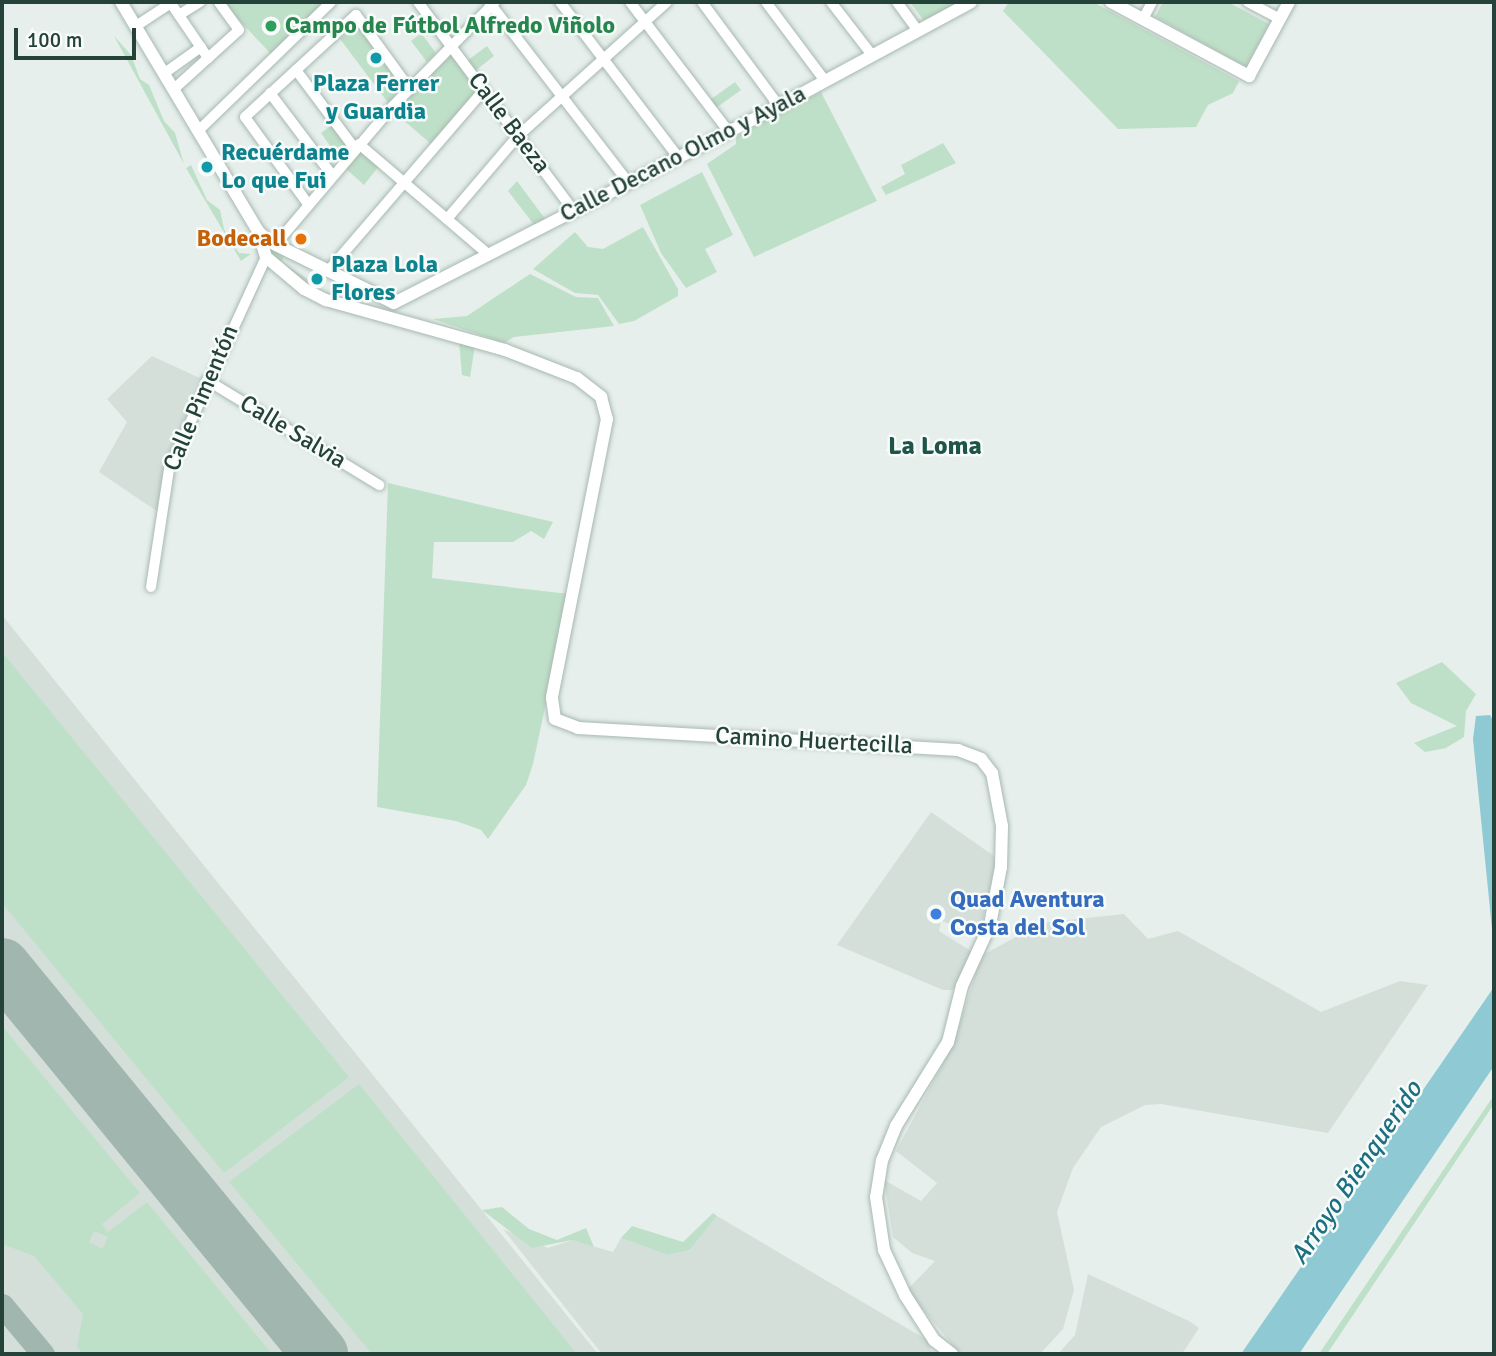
<!DOCTYPE html>
<html>
<head>
<meta charset="utf-8">
<style>
	body { margin:0 }
	#map { position:relative; width:1496px; height:1356px; overflow:hidden; background:#e6efeb; font-family:Signika,sans-serif }
	div>[style] { position:absolute }
	.built>* { inset:0; background:#d4dfda }
	.green>* { inset:0; background:#bfe0c8 }
	.water>* { inset:0; background:#8ec9d4 }
	.taxiway>* { height:23px; margin:-11.5px; padding:0 11.5px; transform-origin:11.5px; border-radius:11.5px; background:#a2b6b0 }
	.runway>* { height:56px; margin:-28px; padding:0 28px; transform-origin:28px; border-radius:28px; background:#a2b6b0 }
	.roads { filter:drop-shadow(0 0 2px #a8b8b2) drop-shadow(0 0 2px #a8b8b2) }
	.street>* { height:10px; margin:-5px; padding:0 5px; transform-origin:5px; border-radius:5px; background:#fff }
	.secondary>* { height:12px; margin:-6px; padding:0 6px; transform-origin:6px; border-radius:6px; background:#fff }
	.dots>* { width:19px; height:19px; translate:-50% -50%; box-sizing:border-box; border:4px solid #f7fbf9; border-radius:50% }
	span { translate:-50% -50%; white-space:nowrap; text-align:center; line-height:1.15; -webkit-text-stroke:5px #f7fbf9; paint-order:stroke }
	.leisure-label { font-size:24px; color:#27864d; font-weight:700 }
	.left { translate:0 -50%; text-align:left }
	.culture-label { font-size:24px; color:#0d838f; font-weight:700 }
	.street-label { font-size:24px; color:#24423a }
	.food-label { font-size:24px; color:#c56008; font-weight:700 }
	.right { translate:-100% -50%; text-align:right }
	.shop-label { font-size:24px; color:#366cbe; font-weight:700 }
	.neighbourhood-label { font-size:26px; color:#1f5548; font-weight:700 }
	.water-label { font-size:26px; color:#1c6f80; font-style:italic }
	.frame { position:absolute; inset:0; border:4px solid #24423a; pointer-events:none }
	.scale { position:absolute; left:14px; top:28px; width:122px; height:32px; box-sizing:border-box; border:4px solid #24423a; border-top:0; padding-left:9px; font-size:21px; line-height:24px; white-space:nowrap; color:#24423a; -webkit-text-stroke:5px #f7fbf9; paint-order:stroke }
</style>
</head>
<body>
<div id="map">
	<div class="built">
		<div style="clip-path:polygon(152px 356px,204px 380px,176px 437px,158px 512px,99px 472px,127px 422px,107px 399px)"></div>
		<div style="clip-path:polygon(2px 615px,598px 1354px,2px 1354px)"></div>
		<div style="clip-path:polygon(931px 812px,997px 858px,979px 935px,941px 921px,939px 931px,971px 951px,953px 990px,943px 990px,837px 945px)"></div>
		<div style="clip-path:polygon(1124px 914px,1148px 939px,1178px 931px,1321px 1012px,1400px 981px,1428px 985px,1328px 1133px,1161px 1104px,1145px 1105px,1101px 1127px,1073px 1168px,1057px 1212px,1074px 1290px,1063px 1329px,1040px 1354px,960px 1354px,907px 1290px,935px 1261px,912px 1253px,893px 1237px,884px 1180px,921px 1201px,937px 1183px,896px 1151px,953px 1045px,981px 956px,1041px 923px)"></div>
		<div style="clip-path:polygon(717px 1216px,932px 1343px,930px 1350px,940px 1354px,602px 1354px,503px 1229px,548px 1248px,572px 1240px,613px 1252px,621px 1238px,668px 1255px,690px 1250px)"></div>
		<div style="clip-path:polygon(1088px 1274px,1189px 1321px,1199px 1328px,1182px 1354px,1058px 1354px,1075px 1335px)"></div>
	</div>
	<div class="green">
		<div style="clip-path:polygon(222px 2px,324px 2px,271px 54px)"></div>
		<div style="clip-path:polygon(910px 2px,960px 2px,924px 21px)"></div>
		<div style="clip-path:polygon(1009px 2px,1093px 2px,1239px 81px,1233px 93px,1208px 105px,1196px 127px,1118px 129px,1003px 11px)"></div>
		<div style="clip-path:polygon(1163px 2px,1228px 2px,1269px 24px,1246px 67px,1155px 17px)"></div>
		<div style="clip-path:polygon(357px 25px,401px 86px,389px 104px,340px 39px)"></div>
		<div style="clip-path:polygon(421px 33px,436px 53px,427px 62px,411px 41px)"></div>
		<div style="clip-path:polygon(114px 36px,131px 55px,140px 79px,149px 85px,164px 121px,175px 133px,184px 164px)"></div>
		<div style="clip-path:polygon(487px 46px,494px 56px,475px 71px,467px 61px)"></div>
		<div style="clip-path:polygon(451px 52px,479px 90px,431px 144px,395px 113px)"></div>
		<div style="clip-path:polygon(735px 82px,741px 90px,716px 108px,710px 100px)"></div>
		<div style="clip-path:polygon(821px 92px,877px 201px,754px 257px,707px 164px,736px 144px,736px 137px)"></div>
		<div style="clip-path:polygon(332px 125px,350px 149px,340px 160px,321px 133px)"></div>
		<div style="clip-path:polygon(943px 143px,956px 163px,886px 195px,881px 187px,905px 174px,901px 165px)"></div>
		<div style="clip-path:polygon(361px 149px,379px 166px,364px 185px,345px 168px)"></div>
		<div style="clip-path:polygon(191px 165px,207px 200px,220px 210px,224px 229px,239px 253px,251px 254px,241px 261px,186px 168px)"></div>
		<div style="clip-path:polygon(702px 172px,733px 235px,705px 249px,717px 272px,686px 288px,661px 253px,640px 205px)"></div>
		<div style="clip-path:polygon(517px 181px,546px 220px,535px 226px,508px 191px)"></div>
		<div style="clip-path:polygon(643px 227px,678px 289px,678px 296px,634px 321px,619px 324px,598px 295px,575px 293px,533px 269px,575px 232px,588px 247px,603px 249px)"></div>
		<div style="clip-path:polygon(evenodd,263px 242px,316px 269px,316px 280px,304px 284px,273px 258px,263px 242px,284px 256px,314px 271px,309px 280px,281px 262px,284px 256px)"></div>
		<div style="clip-path:polygon(530px 274px,576px 297px,598px 298px,614px 326px,514px 337px,504px 343px,433px 319px,467px 316px)"></div>
		<div style="clip-path:polygon(459px 341px,475px 345px,470px 377px,462px 375px)"></div>
		<div style="clip-path:polygon(388px 483px,553px 522px,544px 539px,531px 531px,513px 542px,434px 542px,432px 578px,569px 594px,533px 764px,526px 785px,488px 839px,481px 830px,456px 821px,377px 807px)"></div>
		<div style="clip-path:polygon(2px 652px,349px 1077px,224px 1173px,2px 903px)"></div>
		<div style="clip-path:polygon(1442px 662px,1476px 694px,1466px 711px,1464px 737px,1446px 748px,1425px 752px,1414px 743px,1457px 726px,1411px 703px,1396px 683px)"></div>
		<div style="clip-path:polygon(evenodd,2px 1026px,140px 1193px,102px 1224px,108px 1232px,147px 1202px,272px 1354px,83px 1354px,77px 1347px,83px 1314px,34px 1256px,2px 1244px,2px 1026px,94px 1231px,108px 1237px,102px 1249px,89px 1242px,94px 1231px)"></div>
		<div style="clip-path:polygon(359px 1084px,577px 1354px,372px 1354px,229px 1182px)"></div>
		<div style="clip-path:polygon(1494px 1095px,1494px 1104px,1327px 1354px,1319px 1354px)"></div>
		<div style="clip-path:polygon(502px 1207px,529px 1229px,557px 1240px,586px 1228px,594px 1247px,572px 1240px,532px 1248px,482px 1210px)"></div>
		<div style="clip-path:polygon(713px 1213px,717px 1216px,690px 1250px,668px 1255px,621px 1238px,632px 1226px,683px 1242px)"></div>
	</div>
	<div class="water">
		<div style="clip-path:polygon(1490px 715px,1494px 722px,1494px 949px,1473px 739px,1476px 716px)"></div>
		<div style="clip-path:polygon(1494px 987px,1494px 1066px,1299px 1354px,1241px 1354px)"></div>
	</div>
	<div class="taxiway">
		<div style="left:2px;top:1305px;width:64px;rotate:50.1deg"></div>
	</div>
	<div class="runway">
		<div style="left:2px;top:966px;width:502px;rotate:50.66deg"></div>
	</div>
	<div class="roads">
		<div class="street">
			<div style="left:170px;top:2px;width:68px;rotate:55.8deg"></div>
			<div style="left:418px;top:2px;width:261px;rotate:53.3deg"></div>
			<div style="left:489px;top:2px;width:229px;rotate:52.3deg"></div>
			<div style="left:560px;top:2px;width:195px;rotate:52.7deg"></div>
			<div style="left:630px;top:2px;width:163px;rotate:52.7deg"></div>
			<div style="left:702px;top:2px;width:129px;rotate:53.5deg"></div>
			<div style="left:766px;top:2px;width:99px;rotate:53.2deg"></div>
			<div style="left:831px;top:2px;width:67px;rotate:52.3deg"></div>
			<div style="left:897px;top:2px;width:36px;rotate:54deg"></div>
			<div style="left:1248px;top:2px;width:36px;rotate:28deg"></div>
			<div style="left:179px;top:15px;width:25px;rotate:-32deg"></div>
			<div style="left:1143px;top:19px;width:19px;rotate:-62deg"></div>
			<div style="left:136px;top:26px;width:42px;rotate:-33.3deg"></div>
			<div style="left:296px;top:70px;width:99px;rotate:53.2deg"></div>
			<div style="left:166px;top:72px;width:43px;rotate:-35.5deg"></div>
			<div style="left:175px;top:88px;width:86px;rotate:-42.2deg"></div>
			<div style="left:239px;top:30px;width:34px;rotate:-126deg"></div>
			<div style="left:270px;top:93px;width:103px;rotate:52.9deg"></div>
			<div style="left:198px;top:131px;width:185px;rotate:-44.1deg"></div>
			<div style="left:359px;top:144px;width:170px;rotate:40.5deg"></div>
			<div style="left:308px;top:204px;width:107px;rotate:-125.9deg"></div>
			<div style="left:245px;top:117px;width:151px;rotate:-42.6deg"></div>
			<div style="left:356px;top:15px;width:92px;rotate:53.9deg"></div>
			<div style="left:447px;top:219px;width:109px;rotate:-49.5deg"></div>
			<div style="left:518px;top:136px;width:200px;rotate:-42deg"></div>
			<div style="left:275px;top:245px;width:182px;rotate:-49.7deg"></div>
			<div style="left:393px;top:106px;width:146px;rotate:-45.6deg"></div>
			<div style="left:329px;top:270px;width:238px;rotate:-49.3deg"></div>
			<div style="left:207px;top:380px;width:202px;rotate:31.4deg"></div>
			<div style="left:151px;top:587px;width:119px;rotate:-81.3deg"></div>
			<div style="left:169px;top:469px;width:233px;rotate:-65.4deg"></div>
		</div>
		<div class="secondary">
			<div style="left:121px;top:2px;width:267px;rotate:59.1deg"></div>
			<div style="left:258px;top:231px;width:14px;rotate:45deg"></div>
			<div style="left:268px;top:241px;width:140px;rotate:26.2deg"></div>
			<div style="left:1111px;top:2px;width:157px;rotate:28.2deg"></div>
			<div style="left:1249px;top:76px;width:84px;rotate:-61.6deg"></div>
			<div style="left:258px;top:231px;width:27px;rotate:73deg"></div>
			<div style="left:266px;top:257px;width:50px;rotate:40.1deg"></div>
			<div style="left:304px;top:289px;width:25px;rotate:27deg"></div>
			<div style="left:326px;top:300px;width:186px;rotate:15.6deg"></div>
			<div style="left:505px;top:350px;width:77px;rotate:21.3deg"></div>
			<div style="left:577px;top:378px;width:31px;rotate:38deg"></div>
			<div style="left:601px;top:397px;width:23px;rotate:75deg"></div>
			<div style="left:607px;top:419px;width:284px;rotate:101.2deg"></div>
			<div style="left:552px;top:698px;width:21px;rotate:82deg"></div>
			<div style="left:555px;top:719px;width:25px;rotate:21deg"></div>
			<div style="left:578px;top:728px;width:381px;rotate:3.3deg"></div>
			<div style="left:958px;top:750px;width:25px;rotate:21deg"></div>
			<div style="left:981px;top:759px;width:18px;rotate:52deg"></div>
			<div style="left:992px;top:773px;width:54px;rotate:79.3deg"></div>
			<div style="left:1002px;top:826px;width:41px;rotate:91.4deg"></div>
			<div style="left:1001px;top:867px;width:59px;rotate:100.7deg"></div>
			<div style="left:990px;top:925px;width:67px;rotate:114.7deg"></div>
			<div style="left:962px;top:986px;width:58px;rotate:104deg"></div>
			<div style="left:948px;top:1042px;width:99px;rotate:121.8deg"></div>
			<div style="left:896px;top:1126px;width:37px;rotate:112deg"></div>
			<div style="left:882px;top:1160px;width:37px;rotate:99deg"></div>
			<div style="left:876px;top:1197px;width:54px;rotate:81.4deg"></div>
			<div style="left:884px;top:1250px;width:50px;rotate:65deg"></div>
			<div style="left:905px;top:1295px;width:54px;rotate:57.2deg"></div>
			<div style="left:934px;top:1340px;width:23px;rotate:38deg"></div>
			<div style="left:394px;top:303px;width:432px;rotate:-27.1deg"></div>
			<div style="left:779px;top:106px;width:218px;rotate:-28.4deg"></div>
		</div>
	</div>
	<div class="dots">
		<div style="left:271px;top:26px;background:#2e9e5b"></div>
		<div style="left:376px;top:58px;background:#0f9aa8"></div>
		<div style="left:207px;top:167px;background:#0f9aa8"></div>
		<div style="left:301px;top:239px;background:#e8710a"></div>
		<div style="left:317px;top:279px;background:#0f9aa8"></div>
		<div style="left:936px;top:914px;background:#3f7fe0"></div>
	</div>
	<div class="leisure-label">
		<span class="left" style="left:285px;top:26px">Campo de Fútbol Alfredo Viñolo</span>
	</div>
	<div class="culture-label">
		<span style="left:376px;top:98px">Plaza Ferrer<br>y Guardia</span>
		<span class="left" style="left:221px;top:167px">Recuérdame<br>Lo que Fui</span>
		<span class="left" style="left:331px;top:279px">Plaza Lola<br>Flores</span>
	</div>
	<div class="street-label">
		<span style="left:509px;top:123px;rotate:53deg">Calle Baeza</span>
		<span style="left:683px;top:154px;rotate:-27deg">Calle Decano Olmo y Ayala</span>
		<span style="left:201px;top:398px;rotate:-67deg">Calle Pimentón</span>
		<span style="left:293px;top:432px;rotate:31deg">Calle Salvia</span>
		<span style="left:814px;top:741px;rotate:3deg">Camino Huertecilla</span>
	</div>
	<div class="food-label">
		<span class="right" style="left:287px;top:239px">Bodecall</span>
	</div>
	<div class="shop-label">
		<span class="left" style="left:950px;top:914px">Quad Aventura<br>Costa del Sol</span>
	</div>
	<div class="neighbourhood-label">
		<span style="left:935px;top:447px">La Loma</span>
	</div>
	<div class="water-label">
		<span style="left:1357px;top:1173px;rotate:-56deg">Arroyo Bienquerido</span>
	</div>
	<div class="frame"></div>
	<div class="scale">100 m</div>
</div>
</body>
</html>
